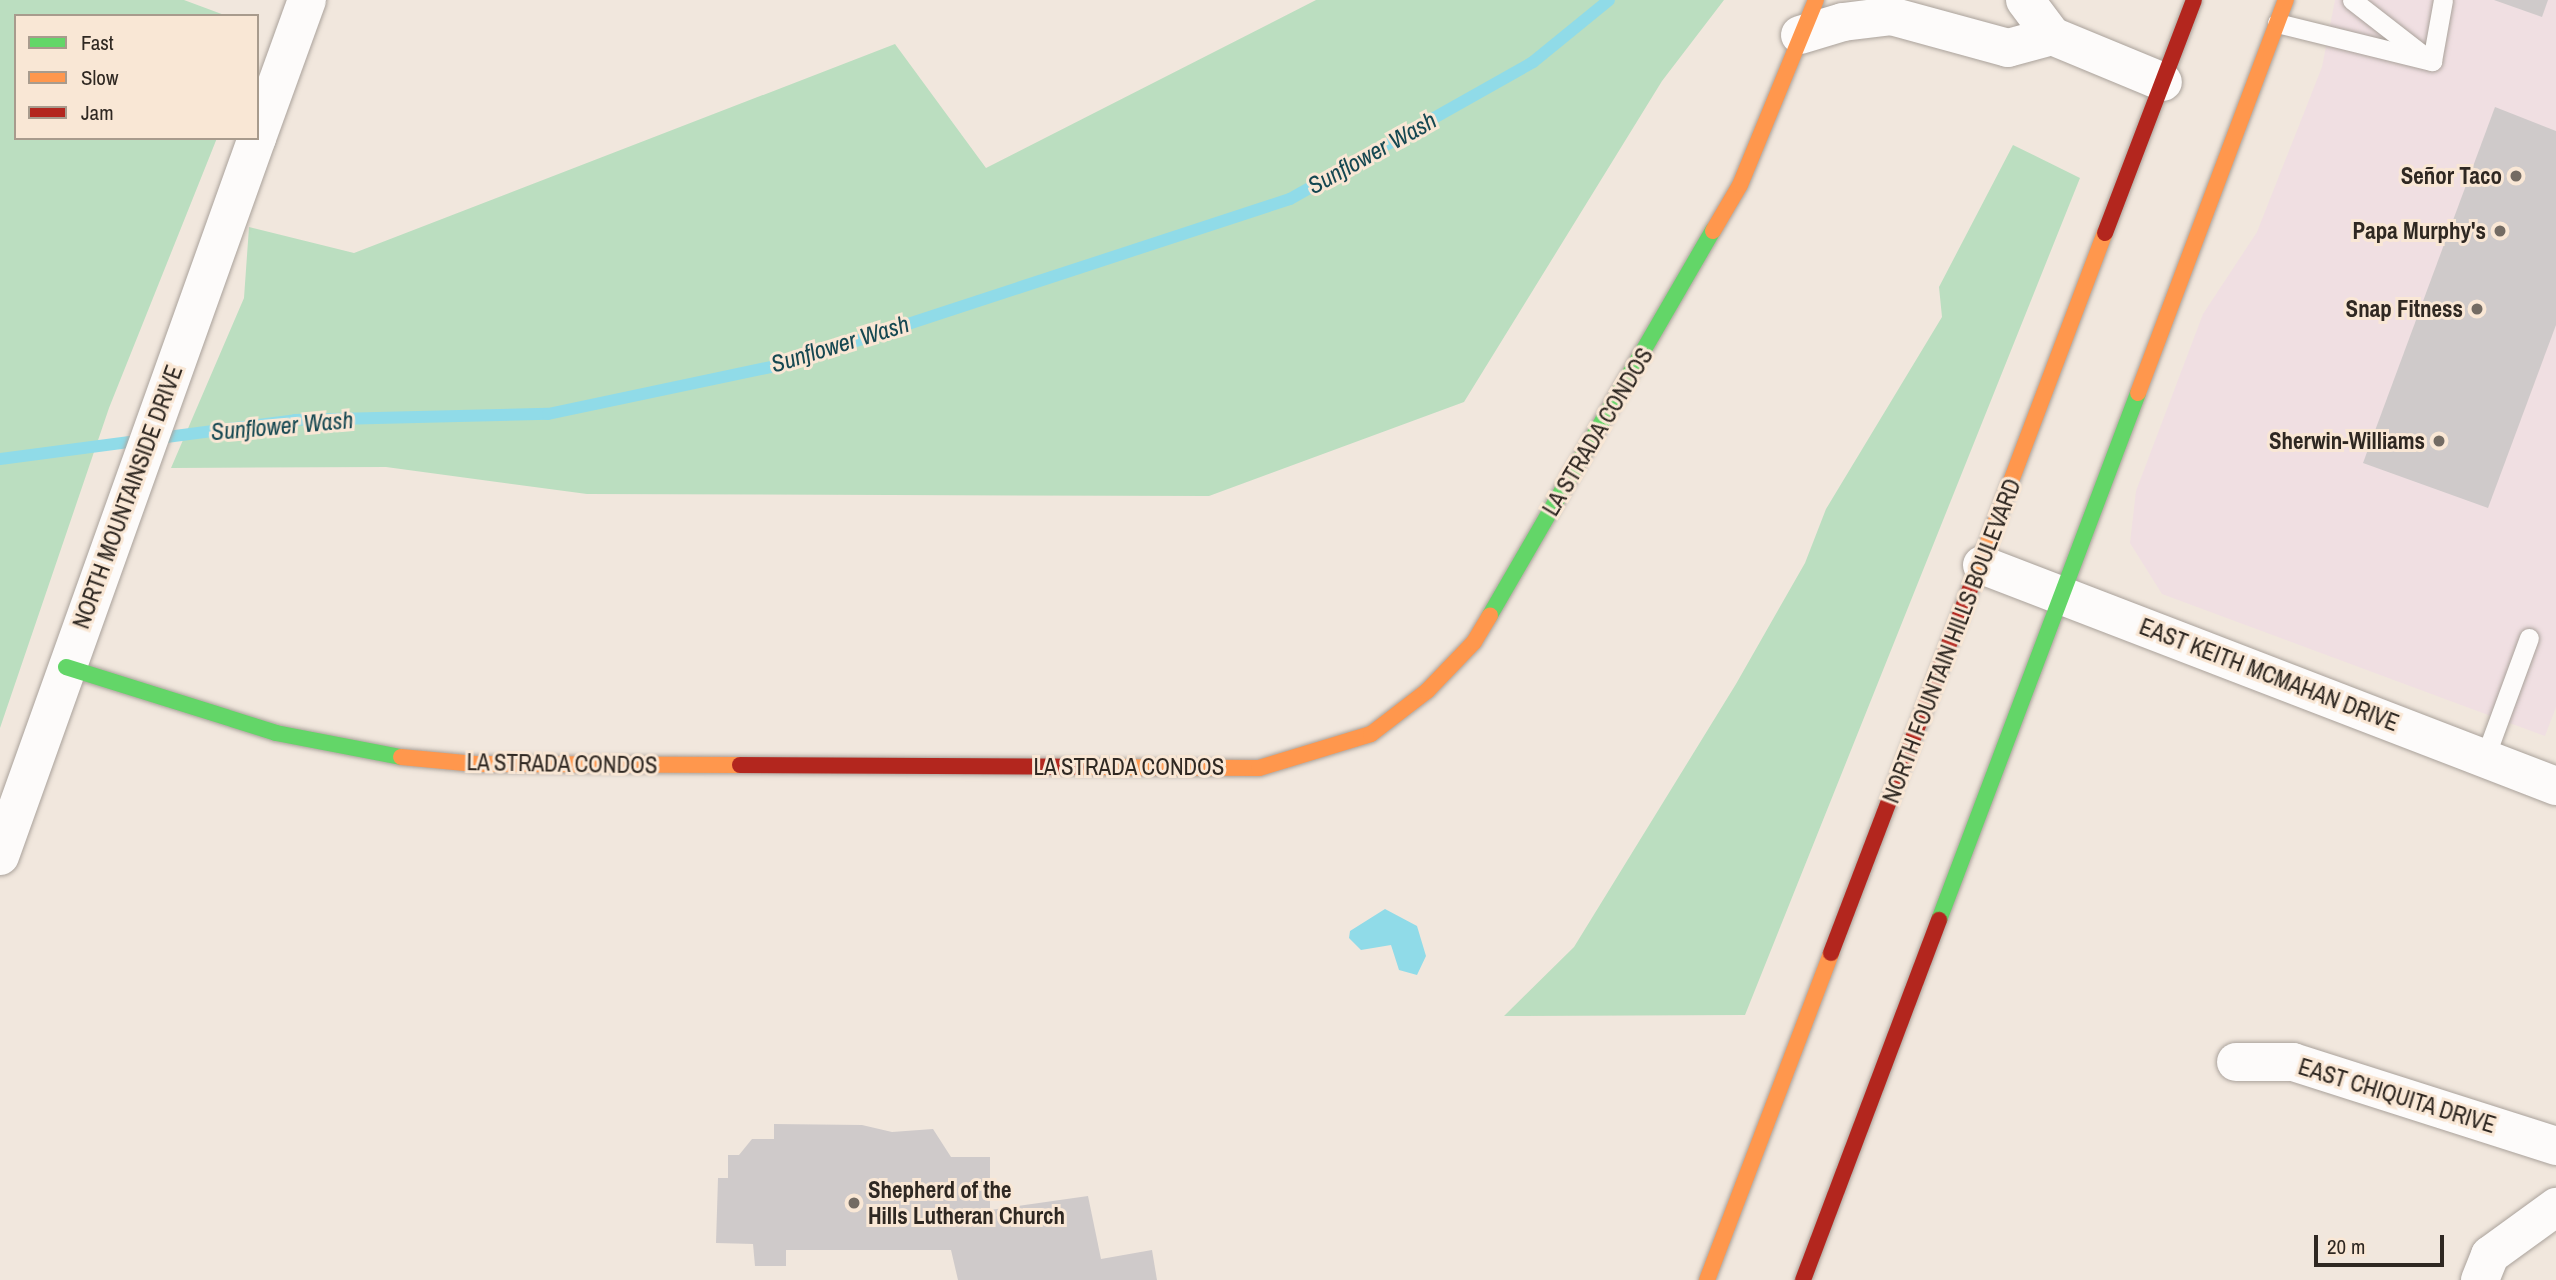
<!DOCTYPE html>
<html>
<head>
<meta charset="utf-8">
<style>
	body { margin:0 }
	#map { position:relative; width:2556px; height:1280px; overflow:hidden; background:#f1e7dd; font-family:"Archivo Narrow",sans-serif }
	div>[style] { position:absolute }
	.commercial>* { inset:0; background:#f0dfe2 }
	.green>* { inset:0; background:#bbdec0 }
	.water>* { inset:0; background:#90dbe8 }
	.stream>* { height:12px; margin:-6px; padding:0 6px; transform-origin:6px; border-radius:6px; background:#90dbe8 }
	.building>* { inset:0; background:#cfcaca }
	.roads { filter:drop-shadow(0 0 2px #aaa29b) drop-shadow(0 0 2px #aaa29b) }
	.lane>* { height:19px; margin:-9.5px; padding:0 9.5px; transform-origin:9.5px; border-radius:9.5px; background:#fdfbfa }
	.street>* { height:38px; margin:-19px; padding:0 19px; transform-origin:19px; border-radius:19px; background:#fdfbfa }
	.fast>* { height:16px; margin:-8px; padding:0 8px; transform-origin:8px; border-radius:8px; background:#63d668 }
	.slow>* { height:16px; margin:-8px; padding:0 8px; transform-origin:8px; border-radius:8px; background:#ff974d }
	.jam>* { height:16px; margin:-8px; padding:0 8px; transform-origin:8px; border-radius:8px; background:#b3261e }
	.dots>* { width:19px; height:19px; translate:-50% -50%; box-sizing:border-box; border:4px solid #f9e7d5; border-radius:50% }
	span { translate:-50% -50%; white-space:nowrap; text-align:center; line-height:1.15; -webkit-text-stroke:6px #f9e7d5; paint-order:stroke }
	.poi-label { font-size:23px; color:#2f2822; font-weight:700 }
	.right { translate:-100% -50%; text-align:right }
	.left { translate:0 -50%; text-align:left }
	.street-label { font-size:23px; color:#2f2822 }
	.water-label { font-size:24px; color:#154751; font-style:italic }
	.legend { position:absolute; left:14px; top:14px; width:245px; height:126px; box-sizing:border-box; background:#f9e7d5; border:2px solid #a89b8d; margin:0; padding:9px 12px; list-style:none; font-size:21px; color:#2f2822 }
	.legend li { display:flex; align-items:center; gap:14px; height:35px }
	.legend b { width:35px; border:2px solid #a89b8d }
	.scale { position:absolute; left:2314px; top:1235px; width:130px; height:32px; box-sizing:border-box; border:4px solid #2f2822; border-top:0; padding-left:9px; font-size:21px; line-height:24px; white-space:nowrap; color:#2f2822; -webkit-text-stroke:5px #f9e7d5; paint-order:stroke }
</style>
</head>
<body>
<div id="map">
	<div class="commercial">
		<div style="clip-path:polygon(2335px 0,2556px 0,2556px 707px,2545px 736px,2162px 594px,2130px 543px,2136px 491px,2203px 314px,2257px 232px,2322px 67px)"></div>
	</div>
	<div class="green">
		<div style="clip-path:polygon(0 0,184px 0,227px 16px,16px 16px,16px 138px,217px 138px,109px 408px,0 728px)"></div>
		<div style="clip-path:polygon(1316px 0,1724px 0,1662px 81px,1464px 402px,1209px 496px,587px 494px,386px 467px,171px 468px,244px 298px,249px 227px,354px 253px,895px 44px,986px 168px)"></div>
		<div style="clip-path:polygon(2013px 145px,2080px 178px,1745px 1015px,1504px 1016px,1574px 947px,1736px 684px,1805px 563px,1826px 509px,1942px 317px,1939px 287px)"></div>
	</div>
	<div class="water">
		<div style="clip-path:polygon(1385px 909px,1417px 926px,1426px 956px,1417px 975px,1399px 970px,1391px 945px,1361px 950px,1349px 938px,1350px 931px)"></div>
	</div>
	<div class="stream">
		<div style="left:0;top:459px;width:298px;rotate:-7.5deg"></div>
		<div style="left:295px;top:420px;width:253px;rotate:-1.4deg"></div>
		<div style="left:548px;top:414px;width:246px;rotate:-11.9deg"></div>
		<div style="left:789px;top:363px;width:527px;rotate:-18.13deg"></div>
		<div style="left:1290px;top:199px;width:279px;rotate:-29.4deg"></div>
		<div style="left:1533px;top:62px;width:98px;rotate:-39.2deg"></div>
	</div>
	<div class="building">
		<div style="clip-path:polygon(2494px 0,2548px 0,2542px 17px)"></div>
		<div style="clip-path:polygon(2495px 107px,2556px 131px,2556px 325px,2488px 508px,2363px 463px)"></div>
		<div style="clip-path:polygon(774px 1124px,862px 1125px,892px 1132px,933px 1129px,951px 1157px,990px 1157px,990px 1210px,1088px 1196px,1101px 1259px,1152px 1250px,1157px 1280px,958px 1280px,951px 1250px,786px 1250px,786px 1266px,755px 1266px,753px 1244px,716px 1243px,718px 1178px,728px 1178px,728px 1155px,739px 1155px,752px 1139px,774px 1139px)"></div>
	</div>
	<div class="roads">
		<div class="lane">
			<div style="left:2352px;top:0;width:90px;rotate:37.8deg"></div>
			<div style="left:2277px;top:23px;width:160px;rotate:13.8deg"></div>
			<div style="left:2432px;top:61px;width:62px;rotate:-79.8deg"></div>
			<div style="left:2484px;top:760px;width:130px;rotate:-69.8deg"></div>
		</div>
		<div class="street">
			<div style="left:2025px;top:0;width:45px;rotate:53.1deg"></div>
			<div style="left:2052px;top:36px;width:120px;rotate:22.5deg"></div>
			<div style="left:1800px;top:35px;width:45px;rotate:-16.8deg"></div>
			<div style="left:1843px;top:22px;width:48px;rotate:-7.1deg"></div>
			<div style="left:1891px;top:16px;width:121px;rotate:15.3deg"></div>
			<div style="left:2008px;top:48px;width:46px;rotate:-15.3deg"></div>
			<div style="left:257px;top:138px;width:147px;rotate:-70.1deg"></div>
			<div style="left:1982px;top:565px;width:615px;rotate:21.06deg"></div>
			<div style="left:0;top:856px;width:763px;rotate:-70.31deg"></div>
			<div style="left:2236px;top:1062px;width:57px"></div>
			<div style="left:2293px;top:1062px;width:276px;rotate:17.7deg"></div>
			<div style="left:2480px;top:1280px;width:27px;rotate:-68deg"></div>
			<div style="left:2490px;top:1255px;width:82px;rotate:-36deg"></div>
		</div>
		<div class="fast">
			<div style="left:1490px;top:615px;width:444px;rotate:-59.9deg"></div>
			<div style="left:66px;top:667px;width:220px;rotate:17.4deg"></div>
			<div style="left:276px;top:733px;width:127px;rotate:10.9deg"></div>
			<div style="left:1939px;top:920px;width:563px;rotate:-69.31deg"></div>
		</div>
		<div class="slow">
			<div style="left:1713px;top:231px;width:53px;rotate:-59.6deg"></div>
			<div style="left:1740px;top:185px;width:200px;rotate:-67.7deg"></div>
			<div style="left:2138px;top:393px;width:420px;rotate:-69.4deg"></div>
			<div style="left:1971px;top:587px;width:379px;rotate:-69.3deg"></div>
			<div style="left:401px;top:757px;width:75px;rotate:5.3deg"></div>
			<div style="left:476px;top:764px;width:264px;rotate:0.2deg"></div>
			<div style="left:1076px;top:767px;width:183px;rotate:0.3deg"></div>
			<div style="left:1259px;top:768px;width:117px;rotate:-16.9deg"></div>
			<div style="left:1371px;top:734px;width:71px;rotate:-37.5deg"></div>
			<div style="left:1427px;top:691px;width:68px;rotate:-46.2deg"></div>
			<div style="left:1474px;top:642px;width:31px;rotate:-59deg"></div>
			<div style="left:1707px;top:1280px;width:350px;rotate:-69.2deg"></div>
		</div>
		<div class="jam">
			<div style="left:2105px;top:233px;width:249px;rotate:-69.1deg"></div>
			<div style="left:740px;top:765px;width:336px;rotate:0.3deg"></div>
			<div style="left:1831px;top:953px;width:392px;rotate:-69.1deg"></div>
			<div style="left:1803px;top:1280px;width:385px;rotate:-69.3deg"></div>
		</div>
	</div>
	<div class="dots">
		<div style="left:2516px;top:176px;background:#736b63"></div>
		<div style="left:2500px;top:231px;background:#736b63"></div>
		<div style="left:2477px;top:309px;background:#736b63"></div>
		<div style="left:2439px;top:441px;background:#736b63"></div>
		<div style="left:854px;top:1203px;background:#736b63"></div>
	</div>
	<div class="poi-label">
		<span class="right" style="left:2502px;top:176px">Señor Taco</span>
		<span class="right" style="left:2486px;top:231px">Papa Murphy's</span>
		<span class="right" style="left:2463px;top:309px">Snap Fitness</span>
		<span class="right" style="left:2425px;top:441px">Sherwin-Williams</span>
		<span class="left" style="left:868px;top:1203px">Shepherd of the<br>Hills Lutheran Church</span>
	</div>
	<div class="street-label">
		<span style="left:1598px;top:432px;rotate:-59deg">LA STRADA CONDOS</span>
		<span style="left:128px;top:497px;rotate:-70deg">NORTH MOUNTAINSIDE DRIVE</span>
		<span style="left:1952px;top:641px;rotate:-69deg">NORTH FOUNTAIN HILLS BOULEVARD</span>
		<span style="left:2269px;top:675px;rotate:21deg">EAST KEITH MCMAHAN DRIVE</span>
		<span style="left:562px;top:764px;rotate:1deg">LA STRADA CONDOS</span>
		<span style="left:1129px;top:767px">LA STRADA CONDOS</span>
		<span style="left:2397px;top:1096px;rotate:17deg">EAST CHIQUITA DRIVE</span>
	</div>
	<div class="water-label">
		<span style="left:1372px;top:153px;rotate:-29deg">Sunflower Wash</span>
		<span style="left:840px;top:344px;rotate:-17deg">Sunflower Wash</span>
		<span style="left:282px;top:426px;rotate:-5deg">Sunflower Wash</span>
	</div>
	<ul class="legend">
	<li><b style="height:9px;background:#63d668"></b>Fast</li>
	<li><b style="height:9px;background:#ff974d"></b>Slow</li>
	<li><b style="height:9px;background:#b3261e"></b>Jam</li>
	</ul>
	<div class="scale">20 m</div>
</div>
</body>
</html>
